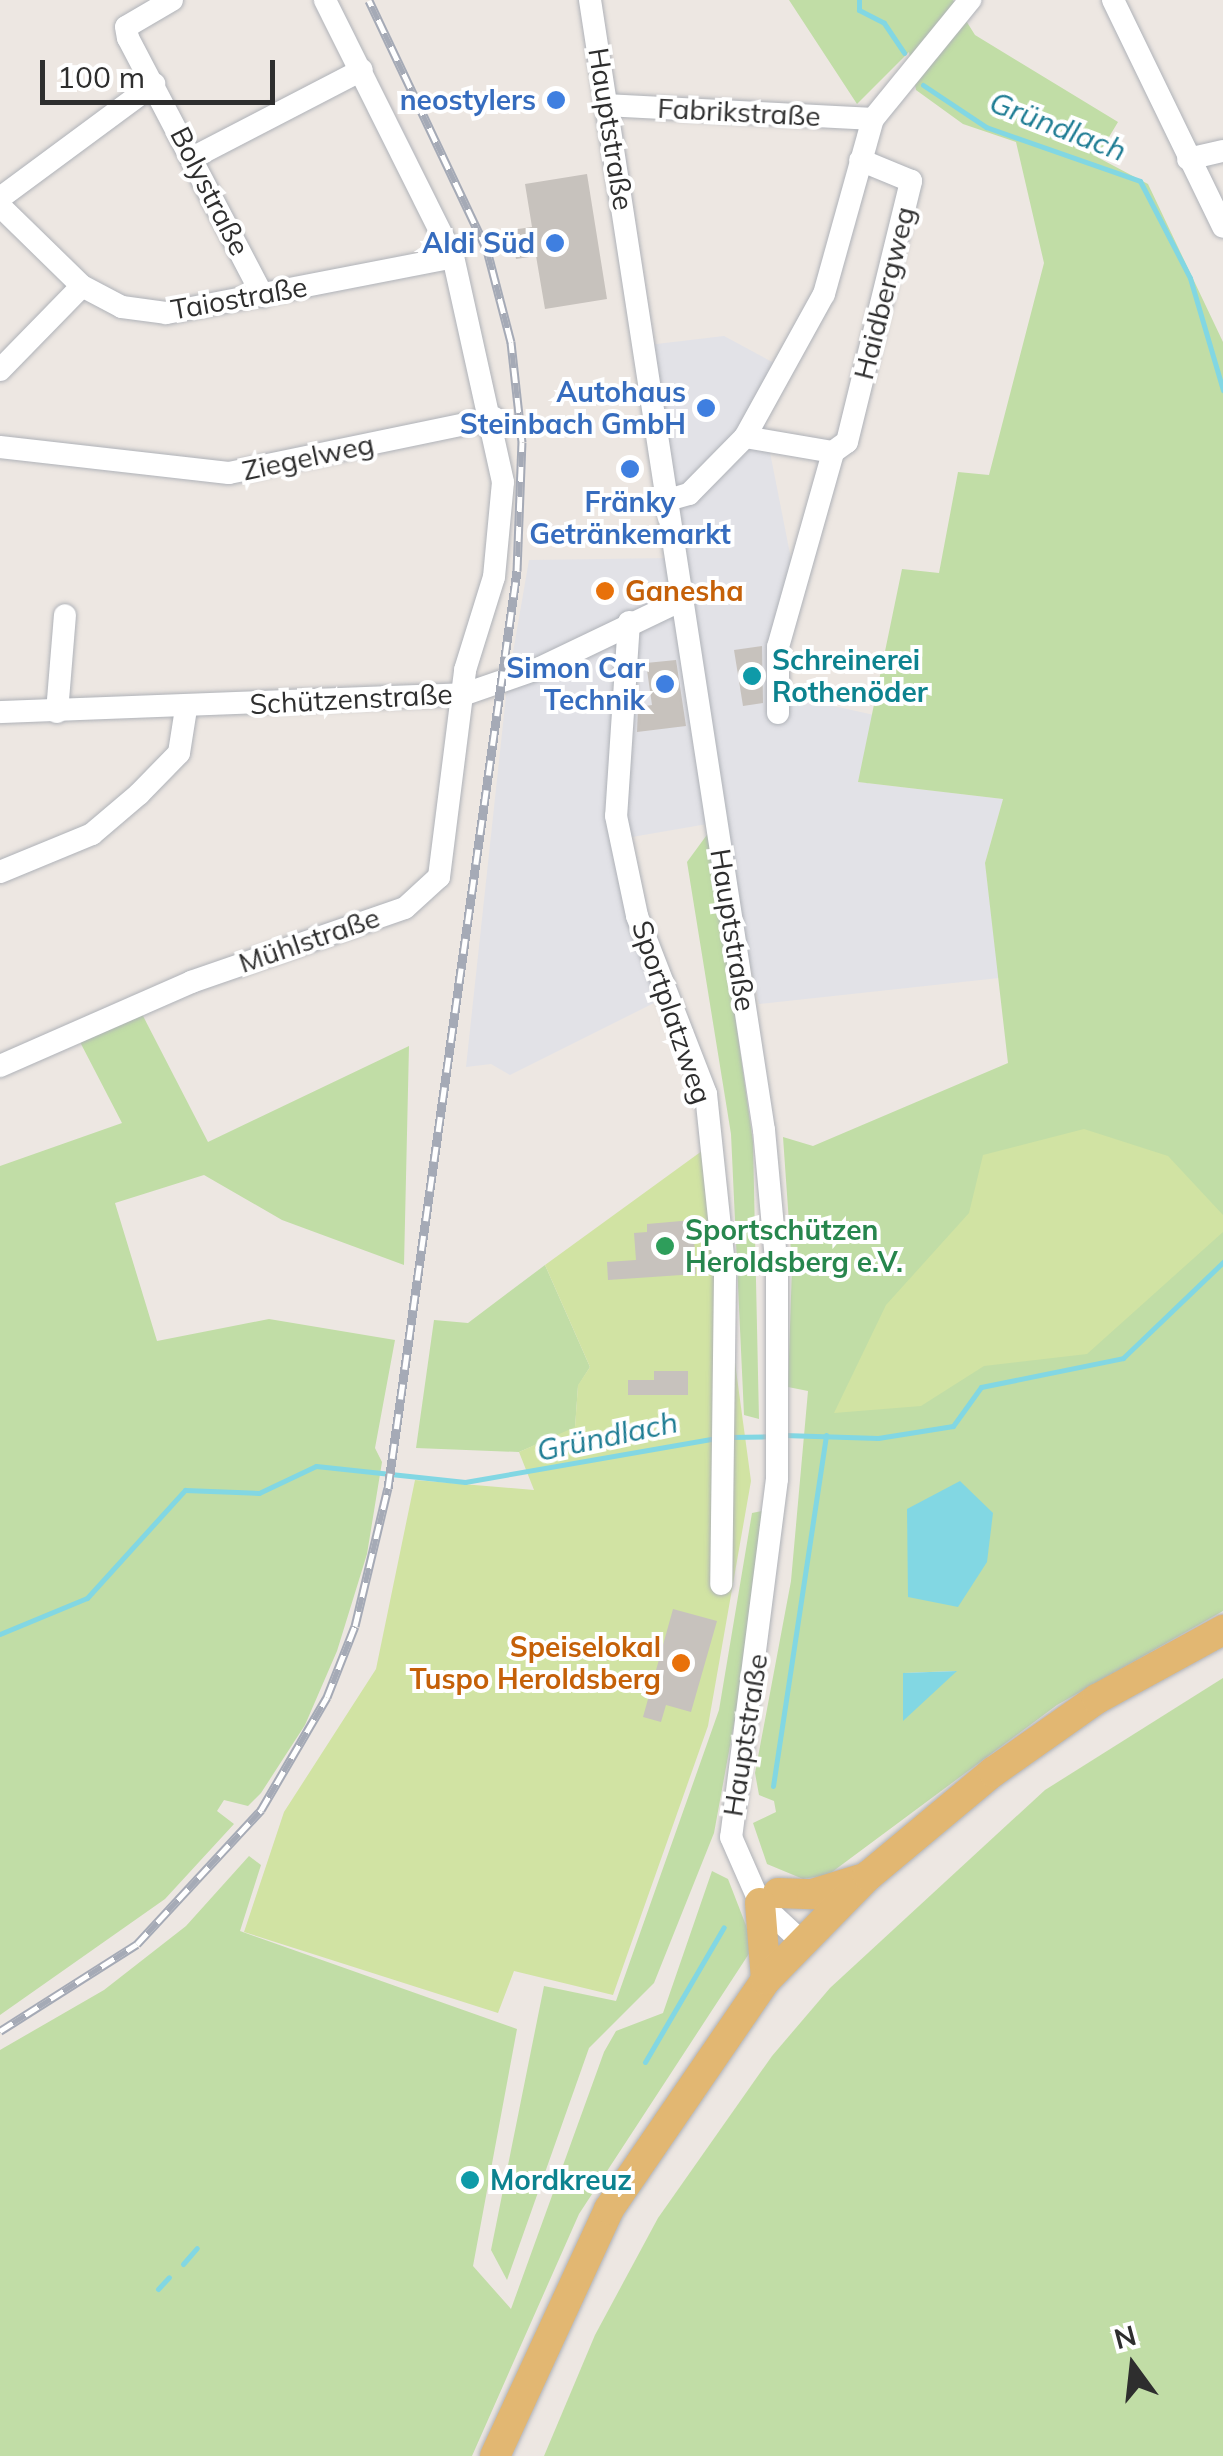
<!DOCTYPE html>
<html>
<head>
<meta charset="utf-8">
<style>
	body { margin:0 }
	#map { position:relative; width:1223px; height:2456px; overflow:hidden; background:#ede7e2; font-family:Mulish,sans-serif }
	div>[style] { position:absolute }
	.industrial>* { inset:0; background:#e2e2e7 }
	.green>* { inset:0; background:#c1dda6 }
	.pitch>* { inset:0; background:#d1e3a3 }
	.water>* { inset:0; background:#82d7e3 }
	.stream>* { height:5px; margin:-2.5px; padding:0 2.5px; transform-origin:2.5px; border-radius:2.5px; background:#82d7e3 }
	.building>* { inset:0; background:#c7c2bd }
	.roads { filter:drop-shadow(0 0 2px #afb2b8) drop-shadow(0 0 2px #afb2b8) }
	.minor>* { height:22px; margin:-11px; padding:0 11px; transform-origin:11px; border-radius:11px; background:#fff }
	.major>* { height:30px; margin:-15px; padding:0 15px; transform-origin:15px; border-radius:15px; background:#e2b772 }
	.rail>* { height:9px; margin-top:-4.5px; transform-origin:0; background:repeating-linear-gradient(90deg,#fff 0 15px,#a5aab6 0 30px); box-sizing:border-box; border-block:2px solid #a5aab6 }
	.dots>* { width:28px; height:28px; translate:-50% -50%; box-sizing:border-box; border:5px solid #fff; border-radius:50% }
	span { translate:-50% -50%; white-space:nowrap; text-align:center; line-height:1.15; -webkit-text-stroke:8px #fff; paint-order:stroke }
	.shop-label { font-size:28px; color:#366cbe; font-weight:700 }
	.right { translate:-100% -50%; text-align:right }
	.street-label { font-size:28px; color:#2e2e2e }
	.food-label { font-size:28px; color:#c56008; font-weight:700 }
	.left { translate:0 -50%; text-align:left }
	.culture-label { font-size:28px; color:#0d838f; font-weight:700 }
	.leisure-label { font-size:28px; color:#27864d; font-weight:700 }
	.water-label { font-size:30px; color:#1d7c93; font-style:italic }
	.north { position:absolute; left:1083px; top:2316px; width:100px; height:100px; -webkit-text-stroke:8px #fff; paint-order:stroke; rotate:345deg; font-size:28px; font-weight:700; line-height:40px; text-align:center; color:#2e2e2e }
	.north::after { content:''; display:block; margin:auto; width:35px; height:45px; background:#2e2e2e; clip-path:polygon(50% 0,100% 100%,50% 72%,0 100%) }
	.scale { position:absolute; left:40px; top:60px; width:235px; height:45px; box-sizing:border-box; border:5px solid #2e2e2e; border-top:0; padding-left:12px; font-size:30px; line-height:35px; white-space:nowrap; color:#2e2e2e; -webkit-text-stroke:8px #fff; paint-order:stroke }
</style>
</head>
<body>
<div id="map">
	<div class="industrial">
		<div style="clip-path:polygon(724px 336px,774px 363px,764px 422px,793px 569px,775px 693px,874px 715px,858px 782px,1003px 799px,985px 863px,999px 978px,759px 1004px,719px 822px,626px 838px,662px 999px,510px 1075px,491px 1064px,466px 1067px,507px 687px,529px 560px,674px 558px,648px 345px)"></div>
	</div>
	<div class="green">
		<div style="clip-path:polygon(evenodd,789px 0,953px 0,975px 35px,1118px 122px,1097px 157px,1148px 184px,1223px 342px,1223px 1611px,1057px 1705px,828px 1875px,803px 1879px,767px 1864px,753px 1823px,776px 1812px,774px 1801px,759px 1795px,755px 1773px,791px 1581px,808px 1391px,788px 1387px,792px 1266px,783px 1137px,813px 1146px,1008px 1063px,985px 863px,1003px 799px,858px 782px,902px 569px,939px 573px,958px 472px,989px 475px,1044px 263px,1016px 142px,963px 124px,916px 90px,909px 52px,857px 104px,789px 0,955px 1671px,955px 1672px,903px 1719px,904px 1673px,955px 1671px)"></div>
		<div style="clip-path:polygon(709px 832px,753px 1142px,759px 1419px,744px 1415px,731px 1134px,687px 862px)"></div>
		<div style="clip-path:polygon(142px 1014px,208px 1142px,409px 1046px,404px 1265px,282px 1220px,204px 1175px,115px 1203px,157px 1341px,269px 1319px,395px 1340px,375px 1448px,382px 1462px,367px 1554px,337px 1651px,305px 1725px,261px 1793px,248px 1806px,224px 1800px,217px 1811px,234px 1824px,165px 1899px,0 2015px,0 1166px,122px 1123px,80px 1042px)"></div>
		<div style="clip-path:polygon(545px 1265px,590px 1367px,578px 1386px,575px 1428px,519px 1452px,416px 1448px,434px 1320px,468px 1323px)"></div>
		<div style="clip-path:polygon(762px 1511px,752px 1626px,714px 1833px,654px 1983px,589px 2048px,507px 2280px,491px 2250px,544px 1986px,616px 2001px,719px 1710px,752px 1513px)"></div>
		<div style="clip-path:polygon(1223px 1678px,1223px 2456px,544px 2456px,595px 2335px,658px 2218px,772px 2056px,830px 1988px,1045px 1790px)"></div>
		<div style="clip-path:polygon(249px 1856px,261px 1865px,240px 1931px,517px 2029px,473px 2266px,511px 2309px,604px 2052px,616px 2031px,663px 2013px,712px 1871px,728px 1879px,754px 1946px,579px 2214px,472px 2456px,0 2456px,0 2050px,104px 1990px,186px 1926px)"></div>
	</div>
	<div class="pitch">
		<div style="clip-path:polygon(1084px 1129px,1168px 1156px,1223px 1215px,1223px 1232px,1087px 1354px,984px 1366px,921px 1406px,834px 1413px,886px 1305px,969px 1213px,983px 1155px)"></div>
		<div style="clip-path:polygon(706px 1148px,751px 1481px,708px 1726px,613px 1995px,514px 1971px,498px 2013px,244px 1932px,284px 1812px,376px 1669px,415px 1480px,534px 1490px,519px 1452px,575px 1427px,578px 1385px,590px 1367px,545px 1265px)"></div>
	</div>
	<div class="water">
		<div style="clip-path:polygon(960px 1481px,993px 1513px,987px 1562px,958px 1607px,908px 1597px,907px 1509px)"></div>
		<div style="clip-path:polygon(957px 1671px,903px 1721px,903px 1673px)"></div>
	</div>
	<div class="stream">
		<div style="left:859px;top:0;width:10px;rotate:90deg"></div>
		<div style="left:859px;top:10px;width:28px;rotate:27deg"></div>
		<div style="left:884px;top:23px;width:36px;rotate:56deg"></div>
		<div style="left:923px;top:85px;width:76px;rotate:33.7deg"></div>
		<div style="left:986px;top:127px;width:163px;rotate:19.3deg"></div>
		<div style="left:1140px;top:181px;width:109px;rotate:62.7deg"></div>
		<div style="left:1190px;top:278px;width:117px;rotate:73.6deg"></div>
		<div style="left:784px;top:1435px;width:94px;rotate:1.8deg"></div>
		<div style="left:878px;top:1438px;width:76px;rotate:-9.1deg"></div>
		<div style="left:953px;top:1426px;width:48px;rotate:-54.3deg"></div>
		<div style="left:981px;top:1387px;width:145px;rotate:-11.5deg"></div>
		<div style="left:1123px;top:1358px;width:139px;rotate:-43.8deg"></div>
		<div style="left:729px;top:1437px;width:39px;rotate:-1deg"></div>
		<div style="left:0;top:1634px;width:94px;rotate:-22.5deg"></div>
		<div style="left:87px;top:1598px;width:146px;rotate:-47.8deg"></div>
		<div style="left:185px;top:1490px;width:74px;rotate:2.3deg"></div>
		<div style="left:259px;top:1493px;width:63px;rotate:-25.3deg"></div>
		<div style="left:316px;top:1466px;width:150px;rotate:6.1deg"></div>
		<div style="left:465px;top:1482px;width:257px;rotate:-9.9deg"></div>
		<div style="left:773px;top:1786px;width:355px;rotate:-81.4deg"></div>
		<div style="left:645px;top:2062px;width:156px;rotate:-59.7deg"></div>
		<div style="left:183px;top:2264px;width:21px;rotate:-49deg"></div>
		<div style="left:158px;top:2289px;width:16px;rotate:-47deg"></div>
	</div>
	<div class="building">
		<div style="clip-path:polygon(587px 174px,607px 299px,545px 309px,536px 256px,516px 259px,511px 230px,532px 227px,525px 184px)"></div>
		<div style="clip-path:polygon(762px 646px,763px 703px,743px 706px,734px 650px)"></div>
		<div style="clip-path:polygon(676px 660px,686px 726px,637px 732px,638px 707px,652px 705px,646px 663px)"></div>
		<div style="clip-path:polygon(693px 1220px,696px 1274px,608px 1280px,607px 1262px,636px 1260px,634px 1233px,647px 1232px,647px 1224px)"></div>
		<div style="clip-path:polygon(654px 1371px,688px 1371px,688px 1395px,628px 1395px,628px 1380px,654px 1380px)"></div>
		<div style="clip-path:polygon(673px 1609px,717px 1621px,691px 1712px,666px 1705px,661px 1722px,643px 1717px)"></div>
	</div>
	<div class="roads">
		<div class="minor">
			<div style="left:172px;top:0;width:53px;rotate:149.6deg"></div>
			<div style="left:126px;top:27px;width:11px;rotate:80deg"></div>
			<div style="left:128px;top:38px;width:291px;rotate:62.4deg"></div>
			<div style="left:590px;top:0;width:1143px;rotate:81.25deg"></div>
			<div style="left:764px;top:1130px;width:141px;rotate:84.7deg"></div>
			<div style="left:777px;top:1270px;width:209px;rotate:90deg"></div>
			<div style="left:777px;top:1479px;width:361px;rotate:97.3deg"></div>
			<div style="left:731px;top:1837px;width:72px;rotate:66.3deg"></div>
			<div style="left:760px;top:1903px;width:59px;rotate:42.9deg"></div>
			<div style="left:1113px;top:0;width:252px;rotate:64.1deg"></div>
			<div style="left:606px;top:105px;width:267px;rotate:3deg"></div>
			<div style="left:194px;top:157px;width:189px;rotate:-27.4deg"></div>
			<div style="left:1188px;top:159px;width:36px;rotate:-13deg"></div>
			<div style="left:0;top:198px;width:192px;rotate:-36.5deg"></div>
			<div style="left:0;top:206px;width:115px;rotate:44.3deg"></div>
			<div style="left:82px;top:286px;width:45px;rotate:27.7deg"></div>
			<div style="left:122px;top:307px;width:44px;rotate:7.8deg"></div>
			<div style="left:166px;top:313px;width:292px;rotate:-11deg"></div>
			<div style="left:0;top:370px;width:117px;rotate:-45.7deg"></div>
			<div style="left:745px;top:437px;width:89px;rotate:9.7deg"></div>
			<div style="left:0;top:447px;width:230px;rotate:6.5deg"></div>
			<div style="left:229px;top:473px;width:271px;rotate:-11.7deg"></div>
			<div style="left:668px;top:500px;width:22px;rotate:-16deg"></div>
			<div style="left:689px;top:494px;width:80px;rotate:-45.5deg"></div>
			<div style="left:745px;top:437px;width:163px;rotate:-61.1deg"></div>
			<div style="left:824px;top:294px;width:182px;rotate:-74.4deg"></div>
			<div style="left:873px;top:119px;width:154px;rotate:-50.8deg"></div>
			<div style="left:629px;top:622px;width:194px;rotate:93.8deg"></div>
			<div style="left:616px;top:816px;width:102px;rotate:78.1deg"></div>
			<div style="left:637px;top:916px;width:191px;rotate:68.8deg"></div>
			<div style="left:706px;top:1094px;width:183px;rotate:84deg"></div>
			<div style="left:725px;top:1276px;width:308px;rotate:90.7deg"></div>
			<div style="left:0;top:712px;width:465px;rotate:-2.2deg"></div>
			<div style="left:465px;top:694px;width:79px;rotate:-19.1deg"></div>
			<div style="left:540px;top:668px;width:160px;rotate:-25.6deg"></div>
			<div style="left:57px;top:712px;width:97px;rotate:-85.3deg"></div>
			<div style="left:778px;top:713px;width:66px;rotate:-90deg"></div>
			<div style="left:778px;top:647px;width:203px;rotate:-74.2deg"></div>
			<div style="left:833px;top:452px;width:17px;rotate:-36deg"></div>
			<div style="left:847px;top:442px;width:269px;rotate:-76.2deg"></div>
			<div style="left:911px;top:181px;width:55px;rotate:-157.6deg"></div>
			<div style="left:0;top:872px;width:100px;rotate:-22.4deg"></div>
			<div style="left:92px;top:834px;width:62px;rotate:-40.4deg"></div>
			<div style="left:139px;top:794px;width:57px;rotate:-45.7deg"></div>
			<div style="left:179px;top:753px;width:45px;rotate:-81deg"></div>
			<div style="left:0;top:1066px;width:209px;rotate:-23.7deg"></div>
			<div style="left:191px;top:982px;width:226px;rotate:-19.1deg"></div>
			<div style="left:405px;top:908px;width:46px;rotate:-42.4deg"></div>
			<div style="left:439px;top:877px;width:209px;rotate:-82.8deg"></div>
			<div style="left:465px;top:670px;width:97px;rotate:-72.7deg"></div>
			<div style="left:494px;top:577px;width:95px;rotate:-84.6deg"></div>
			<div style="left:503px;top:482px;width:230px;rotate:-102.5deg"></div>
			<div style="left:453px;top:257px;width:287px;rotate:-116.5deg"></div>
		</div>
		<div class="major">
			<div style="left:778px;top:1893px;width:34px;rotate:2deg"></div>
			<div style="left:812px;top:1894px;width:51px;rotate:-17deg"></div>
			<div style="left:760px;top:1903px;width:77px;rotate:85.5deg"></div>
			<div style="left:495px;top:2456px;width:272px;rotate:-65.2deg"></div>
			<div style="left:609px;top:2209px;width:278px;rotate:-55.6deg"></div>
			<div style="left:766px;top:1980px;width:146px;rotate:-45.6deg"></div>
			<div style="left:868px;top:1876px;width:163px;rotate:-39.8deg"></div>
			<div style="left:993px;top:1772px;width:127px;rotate:-35.1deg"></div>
			<div style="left:1097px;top:1699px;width:144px;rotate:-28.7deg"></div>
		</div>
	</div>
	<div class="rail">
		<div style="left:0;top:2031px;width:162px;rotate:-32.4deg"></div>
		<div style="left:137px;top:1944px;width:183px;rotate:-47.2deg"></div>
		<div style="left:261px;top:1810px;width:131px;rotate:-59.7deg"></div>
		<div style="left:327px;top:1697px;width:76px;rotate:-68.5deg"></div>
		<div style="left:355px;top:1626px;width:142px;rotate:-76.6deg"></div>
		<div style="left:388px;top:1488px;width:926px;rotate:-81.99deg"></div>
		<div style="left:517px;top:571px;width:129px;rotate:-87.8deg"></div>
		<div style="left:522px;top:442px;width:101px;rotate:-96.3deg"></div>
		<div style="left:511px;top:342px;width:95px;rotate:-104.6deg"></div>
		<div style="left:487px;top:250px;width:276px;rotate:-115.3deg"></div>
	</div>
	<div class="dots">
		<div style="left:556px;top:100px;background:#3f7fe0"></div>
		<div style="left:555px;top:243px;background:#3f7fe0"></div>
		<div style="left:706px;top:408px;background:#3f7fe0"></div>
		<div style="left:630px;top:469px;background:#3f7fe0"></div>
		<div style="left:605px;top:591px;background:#e8710a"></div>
		<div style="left:752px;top:676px;background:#0f9aa8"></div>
		<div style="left:665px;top:684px;background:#3f7fe0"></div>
		<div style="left:665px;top:1246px;background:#2e9e5b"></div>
		<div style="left:681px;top:1663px;background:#e8710a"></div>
		<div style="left:470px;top:2180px;background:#0f9aa8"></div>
	</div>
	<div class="shop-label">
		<span class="right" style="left:536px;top:100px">neostylers</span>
		<span class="right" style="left:535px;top:243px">Aldi Süd</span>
		<span class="right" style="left:686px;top:408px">Autohaus<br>Steinbach GmbH</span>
		<span style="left:630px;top:518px">Fränky<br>Getränkemarkt</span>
		<span class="right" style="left:645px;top:684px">Simon Car<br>Technik</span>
	</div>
	<div class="street-label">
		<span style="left:739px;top:112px;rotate:3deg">Fabrikstraße</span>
		<span style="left:611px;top:129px;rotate:81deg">Hauptstraße</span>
		<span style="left:210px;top:191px;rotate:63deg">Bolystraße</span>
		<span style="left:884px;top:293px;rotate:-76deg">Haidbergweg</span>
		<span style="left:239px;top:298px;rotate:-10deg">Taiostraße</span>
		<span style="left:308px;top:457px;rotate:-12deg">Ziegelweg</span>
		<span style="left:351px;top:699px;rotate:-3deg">Schützenstraße</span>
		<span style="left:733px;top:930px;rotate:81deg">Hauptstraße</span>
		<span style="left:309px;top:940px;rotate:-19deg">Mühlstraße</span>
		<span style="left:672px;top:1012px;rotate:71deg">Sportplatzweg</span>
		<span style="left:745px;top:1735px;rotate:-81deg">Hauptstraße</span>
	</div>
	<div class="food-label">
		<span class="left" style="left:625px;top:591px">Ganesha</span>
		<span class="right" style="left:661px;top:1663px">Speiselokal<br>Tuspo Heroldsberg</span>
	</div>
	<div class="culture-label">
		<span class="left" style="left:772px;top:676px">Schreinerei<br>Rothenöder</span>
		<span class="left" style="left:490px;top:2180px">Mordkreuz</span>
	</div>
	<div class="leisure-label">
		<span class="left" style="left:685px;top:1246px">Sportschützen<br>Heroldsberg e.V.</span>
	</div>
	<div class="water-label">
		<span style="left:1058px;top:126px;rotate:21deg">Gründlach</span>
		<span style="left:607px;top:1436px;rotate:-12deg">Gründlach</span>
	</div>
	<div class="north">N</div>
	<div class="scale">100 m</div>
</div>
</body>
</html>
